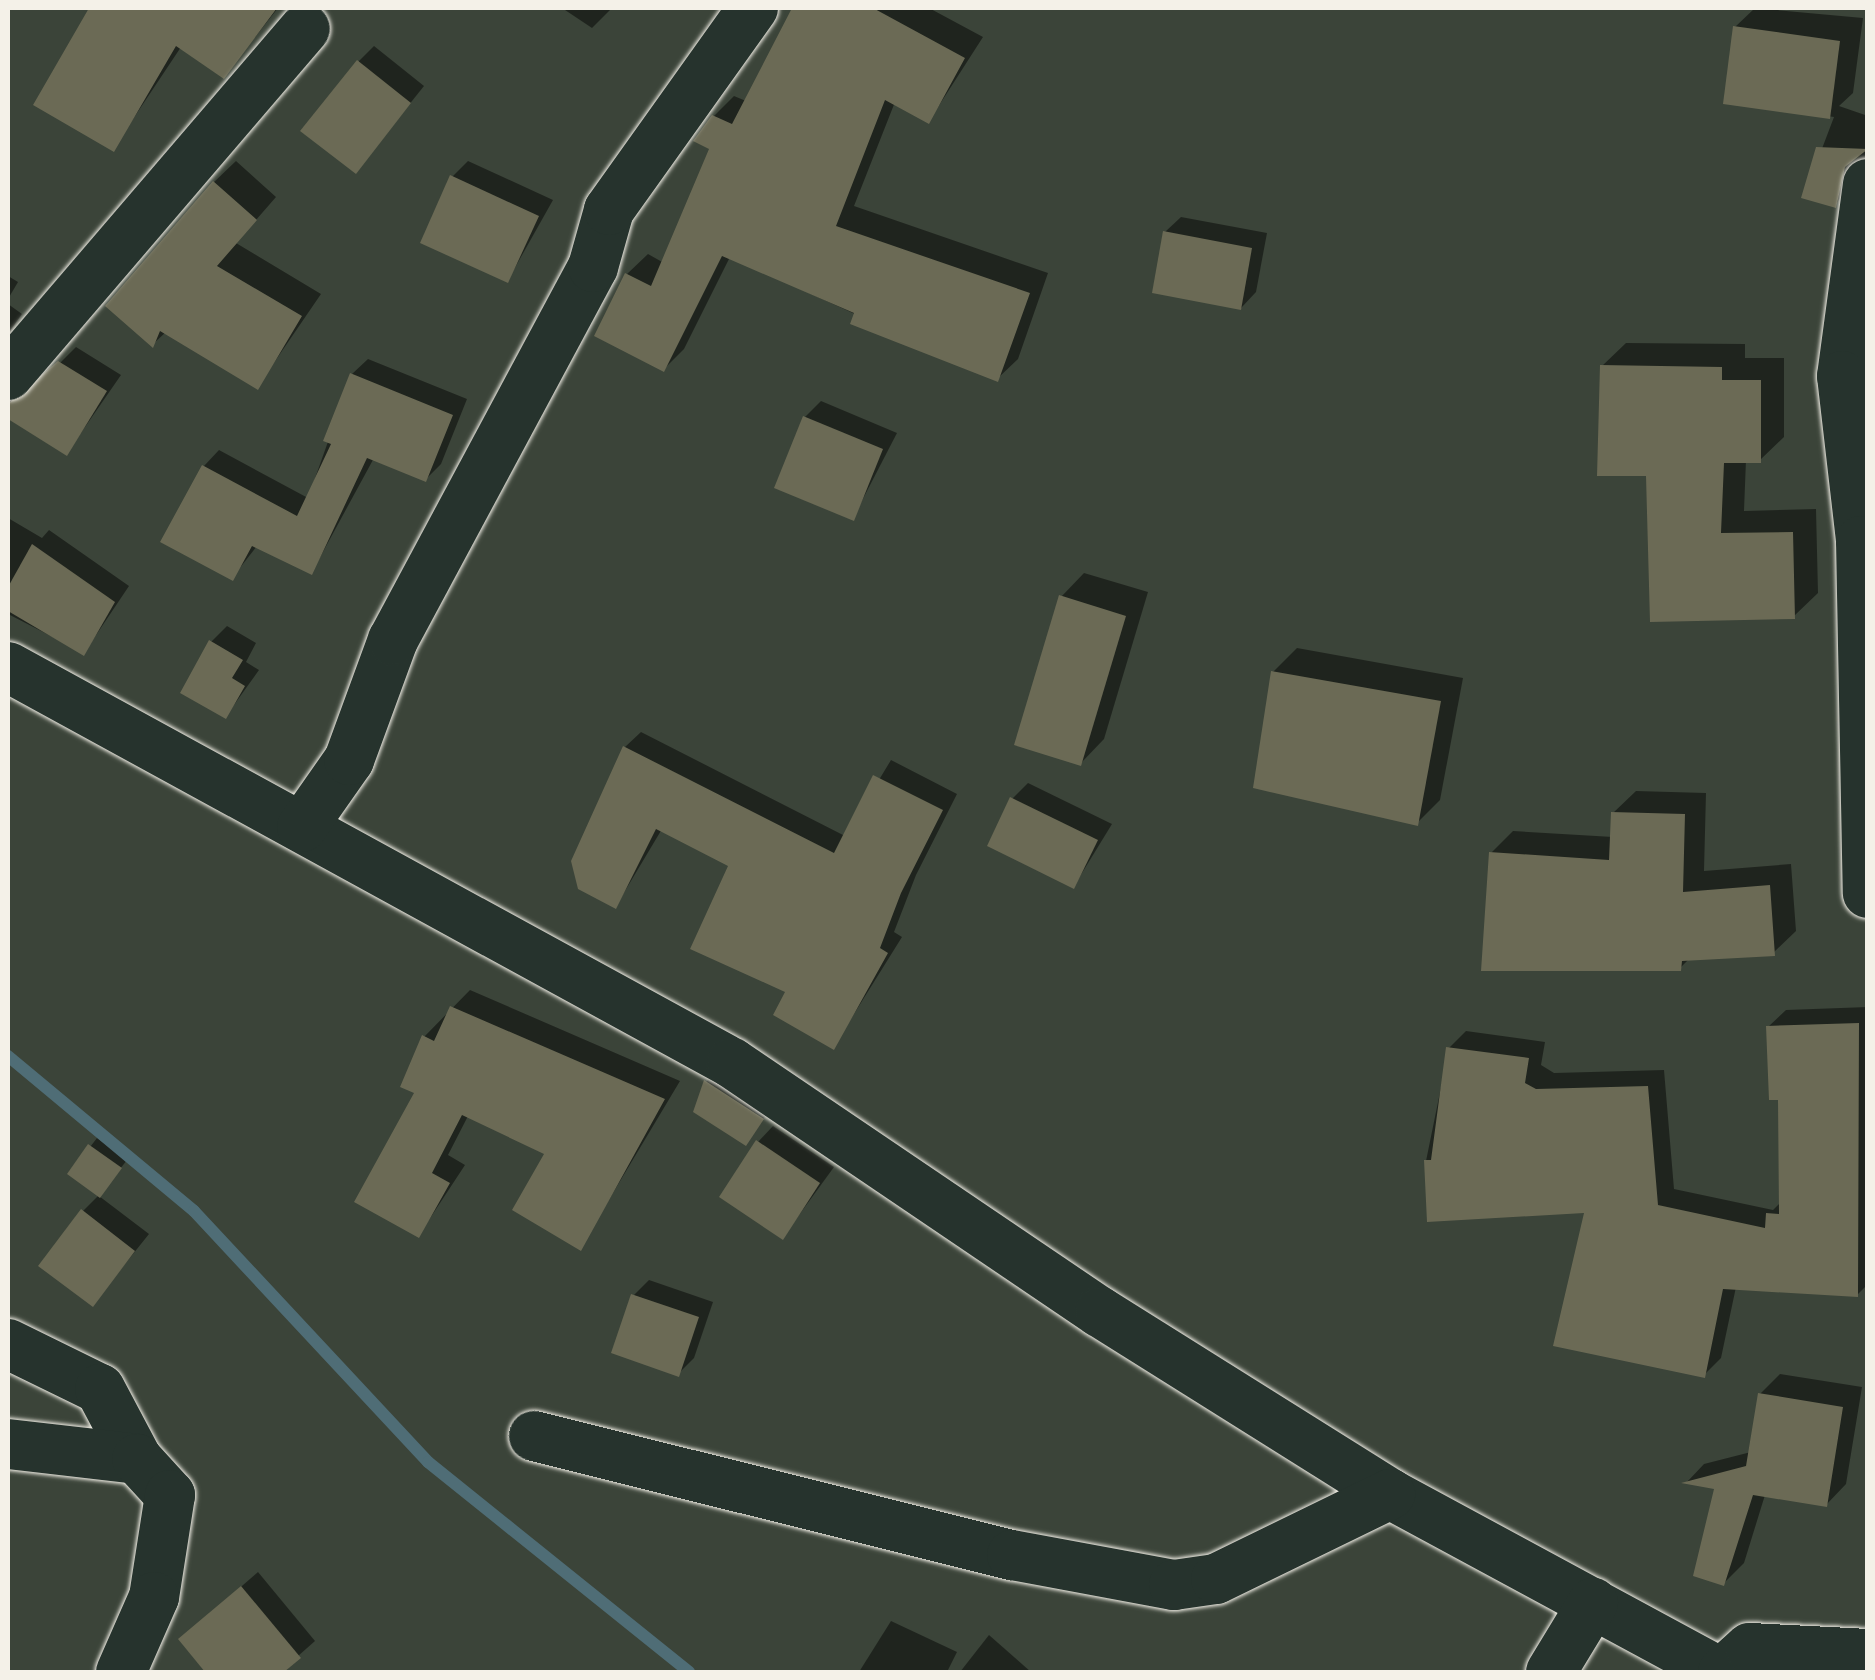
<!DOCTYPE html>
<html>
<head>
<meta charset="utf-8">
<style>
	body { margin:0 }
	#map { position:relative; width:1875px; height:1680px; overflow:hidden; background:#3b4439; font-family:Kalam,sans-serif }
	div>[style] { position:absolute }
	.shadow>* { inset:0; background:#0007 }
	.stream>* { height:12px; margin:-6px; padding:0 6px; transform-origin:6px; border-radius:6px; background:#4f6d76 }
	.building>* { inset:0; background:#6b6a55 }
	.roads { filter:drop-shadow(0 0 2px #f4f1e8) drop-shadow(0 0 2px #f4f1e8) }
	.street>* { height:50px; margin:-25px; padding:0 25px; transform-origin:25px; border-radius:25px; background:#26332d }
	span { translate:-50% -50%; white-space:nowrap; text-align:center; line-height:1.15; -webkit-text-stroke:8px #26332d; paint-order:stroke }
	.frame { position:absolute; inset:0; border:10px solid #f4f1e8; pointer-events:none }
</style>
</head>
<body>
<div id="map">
	<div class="shadow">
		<div style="clip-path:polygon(108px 8px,278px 8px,224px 76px,181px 47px,113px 149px)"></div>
		<div style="clip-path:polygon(562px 8px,612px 8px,592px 28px)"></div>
		<div style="clip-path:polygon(796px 8px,929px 8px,983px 37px,929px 121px,895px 102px,854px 206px,1048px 273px,1018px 359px,997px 379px,730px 257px,684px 349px,664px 369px,627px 274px,648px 254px,664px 263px,712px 147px,714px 116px,734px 96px,746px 101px)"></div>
		<div style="clip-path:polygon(1755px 8px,1863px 18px,1853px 93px,1839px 106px,1868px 116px,1868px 154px,1835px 206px,1804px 196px,1834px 117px,1726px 102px,1735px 27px)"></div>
		<div style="clip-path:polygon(374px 46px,424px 86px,356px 171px,359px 61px)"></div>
		<div style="clip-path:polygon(236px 161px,276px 197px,236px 243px,321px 294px,258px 386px,166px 332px,153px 344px,214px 182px)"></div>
		<div style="clip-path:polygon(468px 161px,553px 200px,508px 280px,452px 177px)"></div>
		<div style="clip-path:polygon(1181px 217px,1267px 233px,1256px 292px,1241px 308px,1165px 232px)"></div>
		<div style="clip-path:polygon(8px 276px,18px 282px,8px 299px)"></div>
		<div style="clip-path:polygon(8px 304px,22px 314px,8px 334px)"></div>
		<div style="clip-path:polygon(1626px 343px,1745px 344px,1745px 358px,1784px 358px,1784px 437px,1760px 460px,1746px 460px,1744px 511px,1816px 509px,1818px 593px,1794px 616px,1649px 474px,1602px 366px)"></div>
		<div style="clip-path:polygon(76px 347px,121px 375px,67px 453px,8px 416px,8px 383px,36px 387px)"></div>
		<div style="clip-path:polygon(368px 359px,467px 399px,441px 464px,426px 479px,374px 458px,312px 572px,257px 546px,232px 578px,204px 466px,219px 450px,308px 498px,352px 374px)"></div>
		<div style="clip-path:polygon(821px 401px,897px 433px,853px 518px,805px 417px)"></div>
		<div style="clip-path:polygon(8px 518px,42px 538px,49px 530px,129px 586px,84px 653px,8px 614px)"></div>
		<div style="clip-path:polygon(1084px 573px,1148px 592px,1104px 739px,1081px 763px,1061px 597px)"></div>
		<div style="clip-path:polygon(227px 626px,256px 643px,246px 662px,259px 670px,226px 716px,211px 642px)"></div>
		<div style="clip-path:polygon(1297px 648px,1463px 678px,1440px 800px,1417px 823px,1273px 672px)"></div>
		<div style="clip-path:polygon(641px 732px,845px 836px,891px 760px,957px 794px,916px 875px,894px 932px,902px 937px,834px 1046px,789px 991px,731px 864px,662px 829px,616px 906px,625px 747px)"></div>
		<div style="clip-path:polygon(1028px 783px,1112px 824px,1074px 886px,1012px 799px)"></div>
		<div style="clip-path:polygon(1636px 791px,1706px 793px,1704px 871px,1791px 864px,1796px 931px,1773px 953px,1690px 958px,1680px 968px,1491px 853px,1513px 831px,1613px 837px,1613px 813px)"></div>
		<div style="clip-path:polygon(470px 990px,680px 1081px,580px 1248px,548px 1153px,468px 1116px,448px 1155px,465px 1165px,419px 1235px,424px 1037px)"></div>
		<div style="clip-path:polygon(1868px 1007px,1868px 1284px,1857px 1295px,1736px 1287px,1721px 1358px,1704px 1375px,1587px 1211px,1426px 1161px,1449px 1048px,1466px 1031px,1545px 1042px,1541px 1065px,1554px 1073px,1664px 1070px,1674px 1189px,1773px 1210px,1782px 1201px,1781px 1097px,1768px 1027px,1786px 1010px)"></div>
		<div style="clip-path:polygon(713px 1075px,769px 1111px,746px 1143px,706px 1082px)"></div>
		<div style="clip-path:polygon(773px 1126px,834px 1167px,783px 1237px,758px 1142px)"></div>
		<div style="clip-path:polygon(97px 1138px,127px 1160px,99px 1196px,149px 1234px,93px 1304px,83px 1211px,99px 1195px,70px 1173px)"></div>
		<div style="clip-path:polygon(649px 1280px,713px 1302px,694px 1358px,678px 1374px,634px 1295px)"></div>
		<div style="clip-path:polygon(1780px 1374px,1862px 1387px,1846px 1484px,1826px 1505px,1765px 1495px,1744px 1563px,1724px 1583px,1716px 1486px,1687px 1482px,1704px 1464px,1751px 1452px,1760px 1394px)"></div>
		<div style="clip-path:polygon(258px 1572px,315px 1641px,280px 1672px,209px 1672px,181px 1639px)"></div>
		<div style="clip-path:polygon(891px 1621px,957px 1652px,947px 1672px,859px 1672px)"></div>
		<div style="clip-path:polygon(989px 1635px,1031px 1672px,960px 1672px)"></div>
	</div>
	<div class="stream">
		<div style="left:8px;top:1056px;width:242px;rotate:39.8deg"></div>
		<div style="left:194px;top:1211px;width:343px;rotate:47deg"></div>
		<div style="left:428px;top:1462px;width:335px;rotate:38.8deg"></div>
	</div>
	<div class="building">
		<div style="clip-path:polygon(89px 8px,277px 8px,224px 79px,176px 46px,114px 152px,33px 105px)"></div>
		<div style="clip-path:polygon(792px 8px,873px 8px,965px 58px,929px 124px,885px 100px,836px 226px,1030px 293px,998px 382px,850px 324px,854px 313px,722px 256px,664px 372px,594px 336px,625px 273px,651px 286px,709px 149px,693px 141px,712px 115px,732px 124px)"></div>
		<div style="clip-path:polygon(1733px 26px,1840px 41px,1830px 119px,1723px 104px)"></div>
		<div style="clip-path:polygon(357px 60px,411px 103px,356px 174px,300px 131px)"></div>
		<div style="clip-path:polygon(1816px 147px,1868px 149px,1845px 167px,1836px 208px,1801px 198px)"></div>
		<div style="clip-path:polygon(450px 175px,539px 216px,508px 283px,420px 243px)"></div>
		<div style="clip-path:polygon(213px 181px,257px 220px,217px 266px,302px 316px,258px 390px,160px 331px,153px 348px,105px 306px)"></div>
		<div style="clip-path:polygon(1163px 231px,1252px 248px,1241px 310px,1152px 293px)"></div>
		<div style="clip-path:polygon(58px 361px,107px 391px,67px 456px,8px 419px,9px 403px)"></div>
		<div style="clip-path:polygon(1600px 365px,1722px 367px,1722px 380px,1761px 380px,1761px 463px,1724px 463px,1721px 533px,1793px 532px,1795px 619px,1650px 622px,1646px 476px,1597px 476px)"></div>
		<div style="clip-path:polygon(350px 373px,453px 415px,426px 482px,367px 458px,312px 575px,252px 546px,233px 581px,160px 542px,202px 465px,297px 516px,331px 444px,323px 441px)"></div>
		<div style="clip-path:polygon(803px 416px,883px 449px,854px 521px,774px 488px)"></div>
		<div style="clip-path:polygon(32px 544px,115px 602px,84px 656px,8px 611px,8px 587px)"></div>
		<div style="clip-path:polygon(1059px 595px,1126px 616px,1081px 766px,1014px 745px)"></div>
		<div style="clip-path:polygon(209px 640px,243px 660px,232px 678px,245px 686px,226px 719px,180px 693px)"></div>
		<div style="clip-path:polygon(1271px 671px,1441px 701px,1418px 826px,1253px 788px)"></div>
		<div style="clip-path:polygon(623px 746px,834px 853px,873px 775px,943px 810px,901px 893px,880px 948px,888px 953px,834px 1050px,773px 1015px,785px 992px,690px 949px,728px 866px,656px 829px,616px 909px,578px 889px,571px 861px)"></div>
		<div style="clip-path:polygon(1010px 797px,1098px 840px,1074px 889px,987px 846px)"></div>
		<div style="clip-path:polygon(1611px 812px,1685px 814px,1683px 892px,1770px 885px,1775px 956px,1682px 961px,1681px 971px,1481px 971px,1489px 852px,1609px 860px)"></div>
		<div style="clip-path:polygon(450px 1006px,665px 1099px,581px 1251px,512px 1210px,544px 1154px,462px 1115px,432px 1173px,450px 1183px,419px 1238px,354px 1202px,414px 1093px,400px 1087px,422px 1035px,434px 1041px)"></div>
		<div style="clip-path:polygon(1859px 1023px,1858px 1297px,1723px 1289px,1705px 1378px,1553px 1346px,1584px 1213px,1427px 1222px,1424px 1160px,1431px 1160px,1446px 1047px,1529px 1058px,1525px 1083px,1536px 1089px,1648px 1086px,1658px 1205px,1765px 1228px,1766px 1213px,1779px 1214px,1778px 1100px,1769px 1100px,1766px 1026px)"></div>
		<div style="clip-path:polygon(704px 1080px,764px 1119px,746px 1146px,693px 1112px)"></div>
		<div style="clip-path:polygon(756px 1140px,820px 1183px,783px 1240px,719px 1197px)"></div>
		<div style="clip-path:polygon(88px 1144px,122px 1168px,100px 1198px,67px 1174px)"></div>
		<div style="clip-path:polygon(81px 1209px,135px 1251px,93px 1307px,38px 1266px)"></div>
		<div style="clip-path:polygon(631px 1294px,699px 1317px,679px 1377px,611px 1353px)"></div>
		<div style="clip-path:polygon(1758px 1393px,1843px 1407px,1827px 1507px,1753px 1495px,1724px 1586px,1693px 1576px,1714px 1489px,1681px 1483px,1746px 1466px)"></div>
		<div style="clip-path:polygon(241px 1586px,301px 1658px,284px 1672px,205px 1672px,178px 1639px)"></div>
	</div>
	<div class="roads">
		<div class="street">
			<div style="left:1868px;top:184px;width:194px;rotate:97.7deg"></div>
			<div style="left:1842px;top:376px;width:166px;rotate:83.4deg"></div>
			<div style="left:1861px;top:541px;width:352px;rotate:88.9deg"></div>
			<div style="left:8px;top:375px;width:456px;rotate:-49.4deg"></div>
			<div style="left:8px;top:667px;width:825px;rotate:28.68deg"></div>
			<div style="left:732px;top:1063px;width:444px;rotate:34.1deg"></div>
			<div style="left:1100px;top:1312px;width:342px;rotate:32.1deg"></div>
			<div style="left:1390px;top:1494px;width:374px;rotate:28.4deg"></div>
			<div style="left:302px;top:827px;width:82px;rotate:-55deg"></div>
			<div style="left:349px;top:760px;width:128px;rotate:-69.9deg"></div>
			<div style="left:393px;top:640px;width:423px;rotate:-61.8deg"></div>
			<div style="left:593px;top:267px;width:59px;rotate:-74.3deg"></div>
			<div style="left:609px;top:210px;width:248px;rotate:-54.5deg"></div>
			<div style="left:8px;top:1344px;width:102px;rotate:26.1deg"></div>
			<div style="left:100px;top:1389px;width:79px;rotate:62.1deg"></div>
			<div style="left:534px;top:1436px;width:493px;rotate:14deg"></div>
			<div style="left:1012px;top:1555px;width:165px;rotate:10.5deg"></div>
			<div style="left:1174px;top:1585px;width:42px;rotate:-8.1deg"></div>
			<div style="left:1216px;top:1579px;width:194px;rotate:-26deg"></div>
			<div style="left:8px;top:1444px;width:130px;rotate:6.6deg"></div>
			<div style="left:137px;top:1459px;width:49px;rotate:47.5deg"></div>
			<div style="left:170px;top:1495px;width:103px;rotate:98.9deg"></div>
			<div style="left:154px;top:1597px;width:82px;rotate:113.7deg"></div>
			<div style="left:1551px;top:1672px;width:81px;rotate:-58.7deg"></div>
			<div style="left:1723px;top:1672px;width:36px;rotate:-42deg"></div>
			<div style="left:1750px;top:1648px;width:118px;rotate:2.9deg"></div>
		</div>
	</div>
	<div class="frame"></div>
</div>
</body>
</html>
